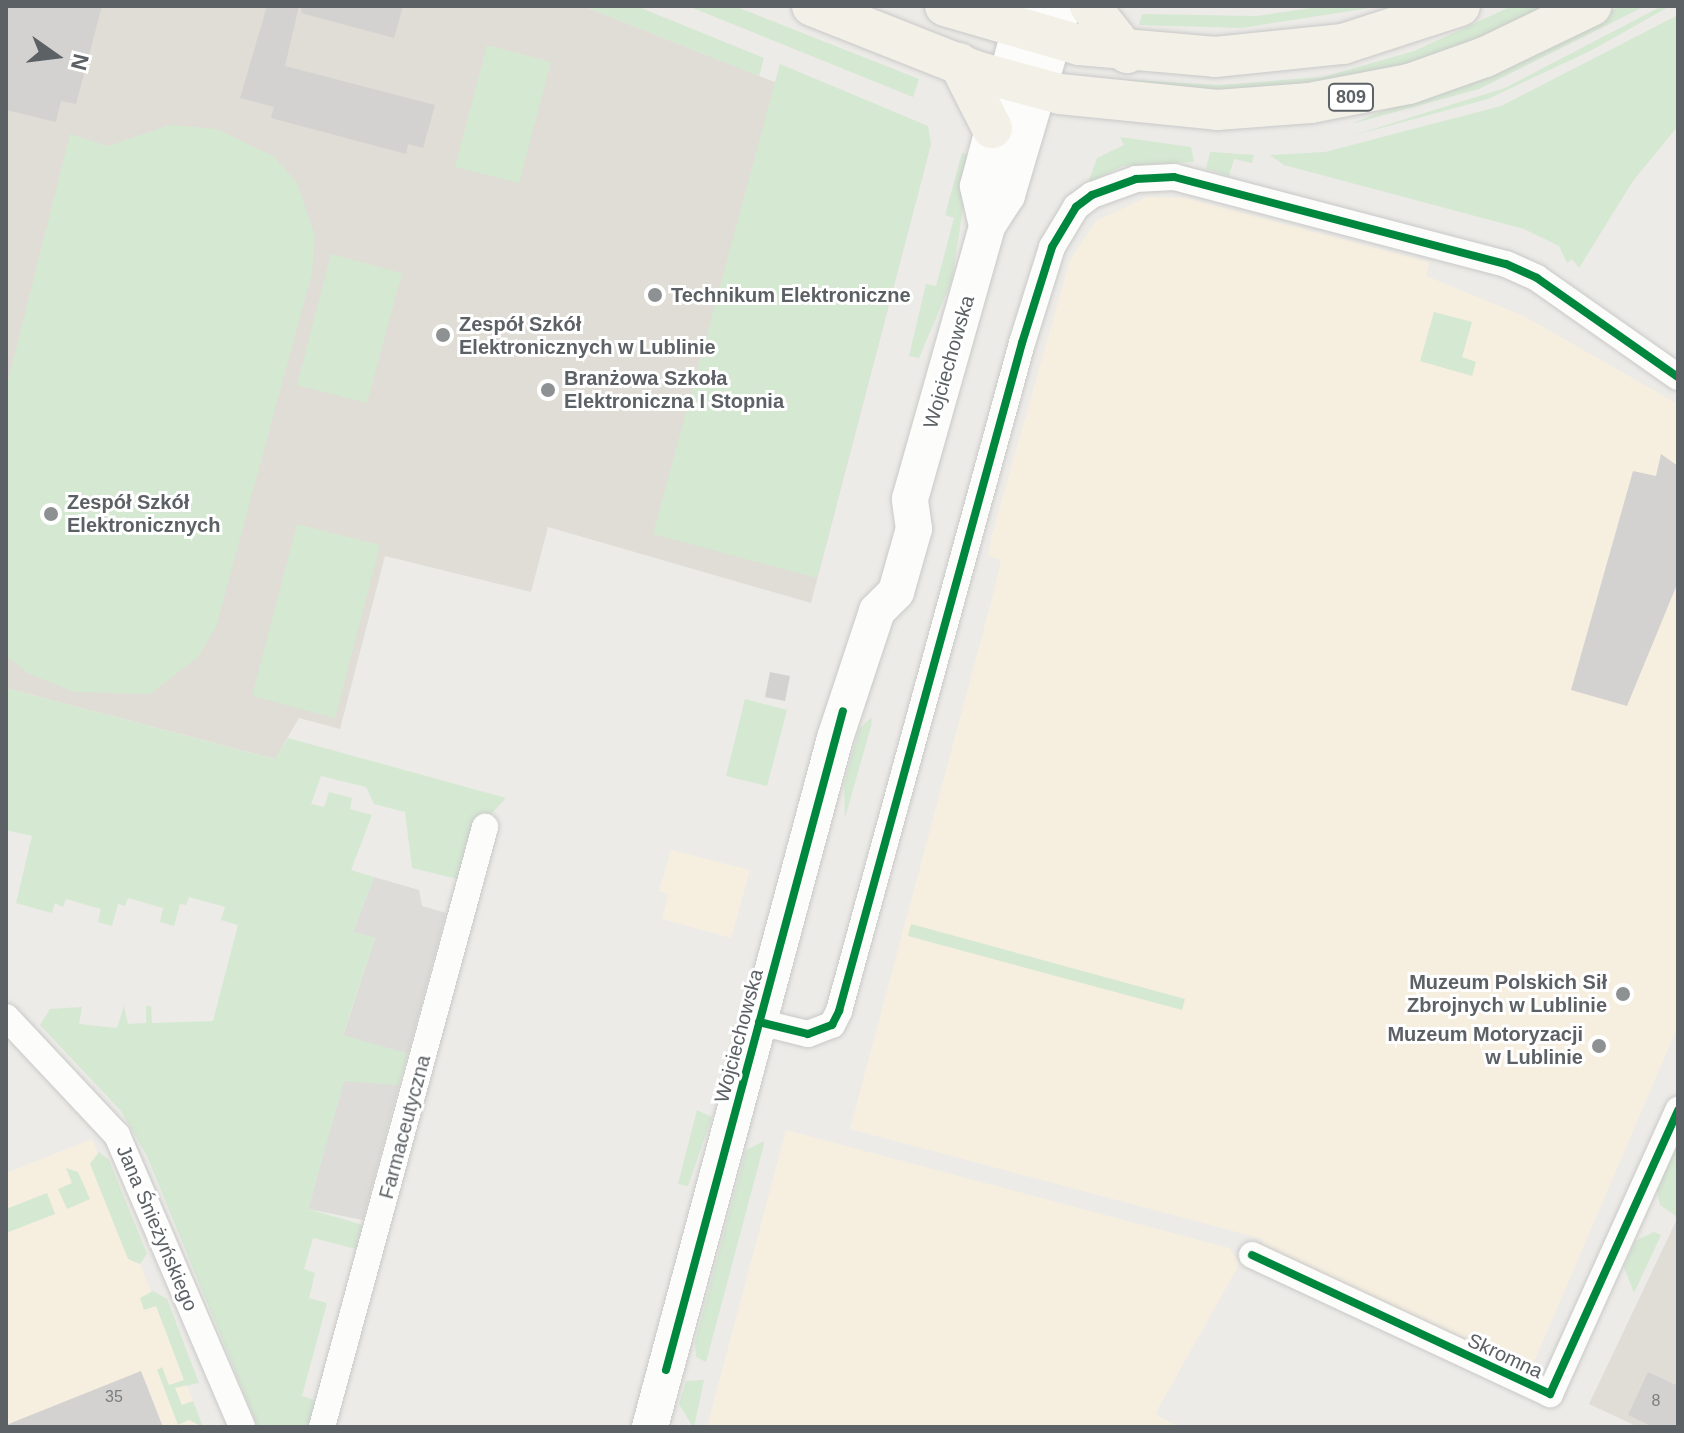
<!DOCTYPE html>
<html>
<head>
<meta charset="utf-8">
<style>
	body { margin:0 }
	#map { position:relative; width:1684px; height:1433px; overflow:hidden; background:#ecebe7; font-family:Helvetica,sans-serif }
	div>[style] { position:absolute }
	.commercial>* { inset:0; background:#f6efe0 }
	.industrial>* { inset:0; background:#dddcd8 }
	.education>* { inset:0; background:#e0ddd6 }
	.green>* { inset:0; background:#d5e8d2 }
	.building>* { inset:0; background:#d3d2d0 }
	.roads { filter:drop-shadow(0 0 2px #c9c9c9) drop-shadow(0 0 2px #c9c9c9) }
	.street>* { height:26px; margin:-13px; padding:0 13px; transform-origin:13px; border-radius:13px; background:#fcfcfb }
	.secondary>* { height:36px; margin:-18px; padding:0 18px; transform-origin:18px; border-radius:18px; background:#fcfcfb }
	.primary>* { height:40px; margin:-20px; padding:0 20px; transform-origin:20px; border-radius:20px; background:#f3f0e8 }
	.cycleway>* { height:8px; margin:-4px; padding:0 4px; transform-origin:4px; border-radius:4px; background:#00873e }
	.dots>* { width:22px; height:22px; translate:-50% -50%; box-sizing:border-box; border:4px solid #fff; border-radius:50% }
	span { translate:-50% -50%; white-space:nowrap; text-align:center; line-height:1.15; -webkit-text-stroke:6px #fff; paint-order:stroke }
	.number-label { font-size:16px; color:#7b7e81 }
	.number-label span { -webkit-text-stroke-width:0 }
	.shield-label span { padding:2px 6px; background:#fff; border:2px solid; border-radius:6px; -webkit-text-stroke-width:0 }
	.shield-label { font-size:18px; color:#5c6165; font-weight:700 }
	.poi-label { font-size:20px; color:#5c6165; font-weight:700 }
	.left { translate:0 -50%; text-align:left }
	.right { translate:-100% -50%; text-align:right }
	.street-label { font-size:20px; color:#5c6165 }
	.frame { position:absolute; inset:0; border:8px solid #5c6165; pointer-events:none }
	.north { position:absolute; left:16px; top:16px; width:80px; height:80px; -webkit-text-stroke:6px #fff; paint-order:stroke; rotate:104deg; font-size:22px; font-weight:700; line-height:32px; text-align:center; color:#5c6165 }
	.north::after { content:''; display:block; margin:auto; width:28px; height:36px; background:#5c6165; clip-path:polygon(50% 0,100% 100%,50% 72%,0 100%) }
</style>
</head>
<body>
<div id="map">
	<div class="commercial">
		<div style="clip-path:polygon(1147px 197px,1186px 198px,1429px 262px,1426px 276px,1524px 316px,1678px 404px,1678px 1026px,1528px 1376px,1261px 1246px,1263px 1239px,850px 1129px,994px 591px,1001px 560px,988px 556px,991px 538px,1070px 260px,1096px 221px)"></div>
		<div style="clip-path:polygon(671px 850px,750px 870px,731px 938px,662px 919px,668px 894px,659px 891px)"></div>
		<div style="clip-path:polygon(786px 1130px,1229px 1248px,1240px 1263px,1155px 1414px,1179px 1427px,707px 1427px)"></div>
		<div style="clip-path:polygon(92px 1139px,203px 1427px,6px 1427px,6px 1173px)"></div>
	</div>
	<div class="industrial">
		<div style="clip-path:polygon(374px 877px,419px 890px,422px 906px,446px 913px,408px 1054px,343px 1036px,375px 938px,353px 932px)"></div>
		<div style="clip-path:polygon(375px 1078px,399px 1085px,363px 1220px,308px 1209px,344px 1080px)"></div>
	</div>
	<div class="education">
		<div style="clip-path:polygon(6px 6px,583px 6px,931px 144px,811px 603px,548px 527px,531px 592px,385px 556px,340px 729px,299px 718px,275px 759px,6px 688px)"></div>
		<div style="clip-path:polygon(1678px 1217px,1678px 1427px,1638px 1427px,1589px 1404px)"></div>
	</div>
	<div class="green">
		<div style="clip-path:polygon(583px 6px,636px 6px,764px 58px,759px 76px)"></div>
		<div style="clip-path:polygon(688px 6px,734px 6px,919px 79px,913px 97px)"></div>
		<div style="clip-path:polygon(1325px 6px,1382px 6px,1241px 28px,1139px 25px,1142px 14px,1256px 16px)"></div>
		<div style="clip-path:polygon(1512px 6px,1560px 6px,1417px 65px,1270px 93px,1128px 91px,1130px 80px,1220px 85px,1323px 77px,1414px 51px)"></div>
		<div style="clip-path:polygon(1620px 6px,1645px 6px,1479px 89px,1351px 124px,1583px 28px)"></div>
		<div style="clip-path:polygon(1662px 6px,1670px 6px,1592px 50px,1488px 99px,1351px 136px,1505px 88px)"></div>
		<div style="clip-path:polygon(1678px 15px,1678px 126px,1633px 181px,1579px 268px,1572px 259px,1567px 263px,1559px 246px,1524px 229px,1284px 165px,1270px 155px,1325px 152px,1501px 106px)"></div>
		<div style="clip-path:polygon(487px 45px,551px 62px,519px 183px,455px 167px)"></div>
		<div style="clip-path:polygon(780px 64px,928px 126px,931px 144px,817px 578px,653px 534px)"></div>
		<div style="clip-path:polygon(170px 125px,216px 129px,273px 156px,297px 183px,315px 236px,312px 273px,216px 627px,198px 657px,150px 694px,74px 692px,28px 673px,6px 656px,6px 389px,70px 134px,108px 146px)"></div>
		<div style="clip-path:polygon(1120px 137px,1191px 147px,1194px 162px,1123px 166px,1088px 183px,1097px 158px,1124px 145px)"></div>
		<div style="clip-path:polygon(1210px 152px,1212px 152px,1254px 155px,1252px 163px,1234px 159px,1229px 176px,1206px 169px)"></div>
		<div style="clip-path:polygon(962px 153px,971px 155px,952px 280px,919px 358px,909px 356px,926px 284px,936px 286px,954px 218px,945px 215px)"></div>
		<div style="clip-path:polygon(331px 254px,402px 273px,367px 403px,297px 385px)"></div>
		<div style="clip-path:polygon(1434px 312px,1472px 322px,1462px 357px,1476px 362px,1472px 376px,1420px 361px)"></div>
		<div style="clip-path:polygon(297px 524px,380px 545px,335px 718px,252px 696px)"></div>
		<div style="clip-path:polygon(6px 688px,274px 759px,288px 738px,506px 798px,481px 825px,466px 881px,412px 868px,405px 812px,374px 804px,366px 787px,321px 776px,311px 804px,324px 807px,329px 792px,352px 798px,350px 809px,372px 815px,351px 870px,374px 877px,353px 932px,375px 938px,343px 1035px,408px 1054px,399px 1085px,344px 1081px,308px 1209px,363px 1225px,356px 1249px,313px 1238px,304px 1269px,315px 1273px,309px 1298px,327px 1303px,302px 1396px,320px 1402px,313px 1427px,258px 1427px,147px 1156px,121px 1111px,40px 1025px,50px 1009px,82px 1007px,79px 1024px,117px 1028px,124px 1006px,128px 1024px,146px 1023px,146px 1006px,151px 1006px,152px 1023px,213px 1021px,238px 925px,221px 920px,225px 907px,189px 897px,186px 905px,180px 904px,174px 926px,160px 922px,163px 908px,128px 898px,125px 906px,118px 904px,112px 926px,98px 922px,101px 909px,66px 899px,63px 907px,55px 903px,52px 913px,16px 903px,32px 836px,6px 830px)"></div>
		<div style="clip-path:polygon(745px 699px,787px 710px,767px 786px,726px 776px)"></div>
		<div style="clip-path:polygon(872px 717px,871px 726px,845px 818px,844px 784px,859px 729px)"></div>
		<div style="clip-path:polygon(911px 924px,1185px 999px,1182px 1010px,908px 936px)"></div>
		<div style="clip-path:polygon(697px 1110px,712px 1117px,688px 1186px,678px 1184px)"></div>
		<div style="clip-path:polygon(1678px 1138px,1678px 1211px,1676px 1216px,1660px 1205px,1657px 1191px)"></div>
		<div style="clip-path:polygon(764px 1141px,763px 1148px,706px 1362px,696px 1357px,695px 1342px,746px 1150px)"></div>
		<div style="clip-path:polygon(99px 1152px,109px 1160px,147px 1254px,140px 1264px,128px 1259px,90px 1164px)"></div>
		<div style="clip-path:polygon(66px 1168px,78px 1172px,90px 1199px,67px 1209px,58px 1189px,72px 1183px)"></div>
		<div style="clip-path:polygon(47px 1193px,55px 1214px,6px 1233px,6px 1209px)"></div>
		<div style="clip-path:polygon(1654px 1232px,1661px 1235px,1634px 1293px,1624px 1267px,1635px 1241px)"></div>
		<div style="clip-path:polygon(153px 1291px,167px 1299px,199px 1383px,175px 1388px,182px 1405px,193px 1401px,203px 1427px,189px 1420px,178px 1425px,157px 1370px,162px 1367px,169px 1385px,184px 1380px,156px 1306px,144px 1310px,140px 1298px)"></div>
		<div style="clip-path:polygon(704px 1380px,694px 1427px,693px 1427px,679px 1404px,686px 1381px)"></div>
	</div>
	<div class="building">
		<div style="clip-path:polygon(6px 6px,102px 6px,76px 104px,61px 101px,56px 122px,6px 110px)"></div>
		<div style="clip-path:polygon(267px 6px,299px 6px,285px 66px,435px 105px,423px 148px,408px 144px,406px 154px,271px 118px,274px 107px,240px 98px)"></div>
		<div style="clip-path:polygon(302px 6px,403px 6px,394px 38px,301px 13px)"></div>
		<div style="clip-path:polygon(1661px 454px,1678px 466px,1678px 582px,1627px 706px,1571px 690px,1633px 471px,1656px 476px)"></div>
		<div style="clip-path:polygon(770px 672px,790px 676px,785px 701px,765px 697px)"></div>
		<div style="clip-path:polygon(141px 1371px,163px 1427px,6px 1427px,6px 1425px)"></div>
		<div style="clip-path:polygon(1648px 1372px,1678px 1386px,1678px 1427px,1653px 1427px,1628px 1415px)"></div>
	</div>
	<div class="roads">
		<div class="street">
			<div style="left:6px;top:1017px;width:162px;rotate:46.8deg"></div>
			<div style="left:117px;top:1135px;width:318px;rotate:66.8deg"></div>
			<div style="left:759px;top:1022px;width:50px;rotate:13.8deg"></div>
			<div style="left:808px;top:1034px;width:26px;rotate:-21deg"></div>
			<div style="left:832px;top:1025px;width:16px;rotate:-63deg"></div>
			<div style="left:839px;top:1011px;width:693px;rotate:-74.68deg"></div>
			<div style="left:1022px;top:343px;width:101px;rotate:-72.6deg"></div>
			<div style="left:1052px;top:247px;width:47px;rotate:-59deg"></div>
			<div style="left:1076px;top:207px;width:20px;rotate:-37deg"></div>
			<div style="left:1092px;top:195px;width:47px;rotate:-20deg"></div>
			<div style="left:1136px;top:179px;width:38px;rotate:-3deg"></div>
			<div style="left:1174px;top:177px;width:343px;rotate:14.7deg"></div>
			<div style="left:1506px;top:264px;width:34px;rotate:24deg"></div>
			<div style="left:1537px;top:278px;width:172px;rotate:35.1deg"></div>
			<div style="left:1252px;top:1255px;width:329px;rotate:25deg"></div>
			<div style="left:1550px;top:1394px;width:312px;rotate:-65.7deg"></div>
			<div style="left:322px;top:1427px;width:622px;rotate:-74.8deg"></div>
		</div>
		<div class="secondary">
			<div style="left:987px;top:226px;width:41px;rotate:-102.7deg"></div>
			<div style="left:978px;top:186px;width:186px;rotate:-75.1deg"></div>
			<div style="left:650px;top:1427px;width:713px;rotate:-74.97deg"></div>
			<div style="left:835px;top:738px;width:134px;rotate:-71.7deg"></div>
			<div style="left:877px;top:611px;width:27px;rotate:-45deg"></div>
			<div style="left:896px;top:592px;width:66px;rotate:-74.1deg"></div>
			<div style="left:914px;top:529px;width:30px;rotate:-98deg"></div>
			<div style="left:910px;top:499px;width:284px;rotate:-74.2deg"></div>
			<div style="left:987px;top:226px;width:37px;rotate:-57deg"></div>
			<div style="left:1007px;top:195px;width:197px;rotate:-73.5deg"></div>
		</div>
		<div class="primary">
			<div style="left:812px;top:6px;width:180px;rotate:21.6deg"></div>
			<div style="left:979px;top:72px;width:84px;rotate:15.2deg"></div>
			<div style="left:1060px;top:94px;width:158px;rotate:5.8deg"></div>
			<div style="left:1217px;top:110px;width:93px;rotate:-4.3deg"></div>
			<div style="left:1310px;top:103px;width:101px;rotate:-10.9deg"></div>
			<div style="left:1409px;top:84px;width:81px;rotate:-19.6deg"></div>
			<div style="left:1485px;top:57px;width:118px;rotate:-25.7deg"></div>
			<div style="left:945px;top:6px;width:140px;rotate:16.2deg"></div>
			<div style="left:1079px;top:45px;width:137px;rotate:5deg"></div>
			<div style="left:1215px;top:57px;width:129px;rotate:-5.8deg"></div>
			<div style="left:1343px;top:44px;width:123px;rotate:-18deg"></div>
			<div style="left:1090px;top:6px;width:60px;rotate:51.8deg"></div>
			<div style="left:959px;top:63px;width:73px;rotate:63.1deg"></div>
		</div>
	</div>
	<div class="cycleway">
		<div style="left:759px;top:1022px;width:50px;rotate:13.8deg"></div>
		<div style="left:808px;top:1034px;width:26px;rotate:-21deg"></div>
		<div style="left:832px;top:1025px;width:16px;rotate:-63deg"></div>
		<div style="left:839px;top:1011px;width:693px;rotate:-74.68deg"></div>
		<div style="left:1022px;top:343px;width:101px;rotate:-72.6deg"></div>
		<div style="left:1052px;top:247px;width:47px;rotate:-59deg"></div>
		<div style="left:1076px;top:207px;width:20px;rotate:-37deg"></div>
		<div style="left:1092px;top:195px;width:47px;rotate:-20deg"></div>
		<div style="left:1136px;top:179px;width:38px;rotate:-3deg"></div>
		<div style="left:1174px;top:177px;width:343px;rotate:14.7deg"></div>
		<div style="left:1506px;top:264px;width:34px;rotate:24deg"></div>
		<div style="left:1537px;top:278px;width:172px;rotate:35.1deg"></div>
		<div style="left:1252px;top:1255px;width:329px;rotate:25deg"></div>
		<div style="left:1550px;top:1394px;width:312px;rotate:-65.7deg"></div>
		<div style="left:666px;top:1370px;width:682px;rotate:-74.97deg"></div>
	</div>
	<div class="dots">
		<div style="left:655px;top:295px;background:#8e9192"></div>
		<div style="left:443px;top:335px;background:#8e9192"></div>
		<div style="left:548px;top:390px;background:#8e9192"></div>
		<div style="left:51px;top:514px;background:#8e9192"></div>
		<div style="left:1623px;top:994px;background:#8e9192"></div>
		<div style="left:1599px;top:1046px;background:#8e9192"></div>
	</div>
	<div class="number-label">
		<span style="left:114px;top:1397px">35</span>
		<span style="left:1656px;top:1401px">8</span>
	</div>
	<div class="shield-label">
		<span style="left:1351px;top:97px">809</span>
	</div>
	<div class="poi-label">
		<span class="left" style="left:671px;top:295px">Technikum Elektroniczne</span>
		<span class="left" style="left:459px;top:336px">Zespół Szkół<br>Elektronicznych w Lublinie</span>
		<span class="left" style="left:564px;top:390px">Branżowa Szkoła<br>Elektroniczna I Stopnia</span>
		<span class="left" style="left:67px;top:514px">Zespół Szkół<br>Elektronicznych</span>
		<span class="right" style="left:1607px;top:994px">Muzeum Polskich Sił<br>Zbrojnych w Lublinie</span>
		<span class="right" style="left:1583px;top:1046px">Muzeum Motoryzacji<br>w Lublinie</span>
	</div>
	<div class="street-label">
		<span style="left:949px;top:362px;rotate:-74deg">Wojciechowska</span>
		<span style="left:739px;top:1036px;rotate:-75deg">Wojciechowska</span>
		<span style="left:405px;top:1127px;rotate:-75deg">Farmaceutyczna</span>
		<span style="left:157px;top:1228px;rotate:67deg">Jana Śnieżyńskiego</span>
		<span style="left:1505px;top:1356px;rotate:25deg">Skromna</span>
	</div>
	<div class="frame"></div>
	<div class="north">N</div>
</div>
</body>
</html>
